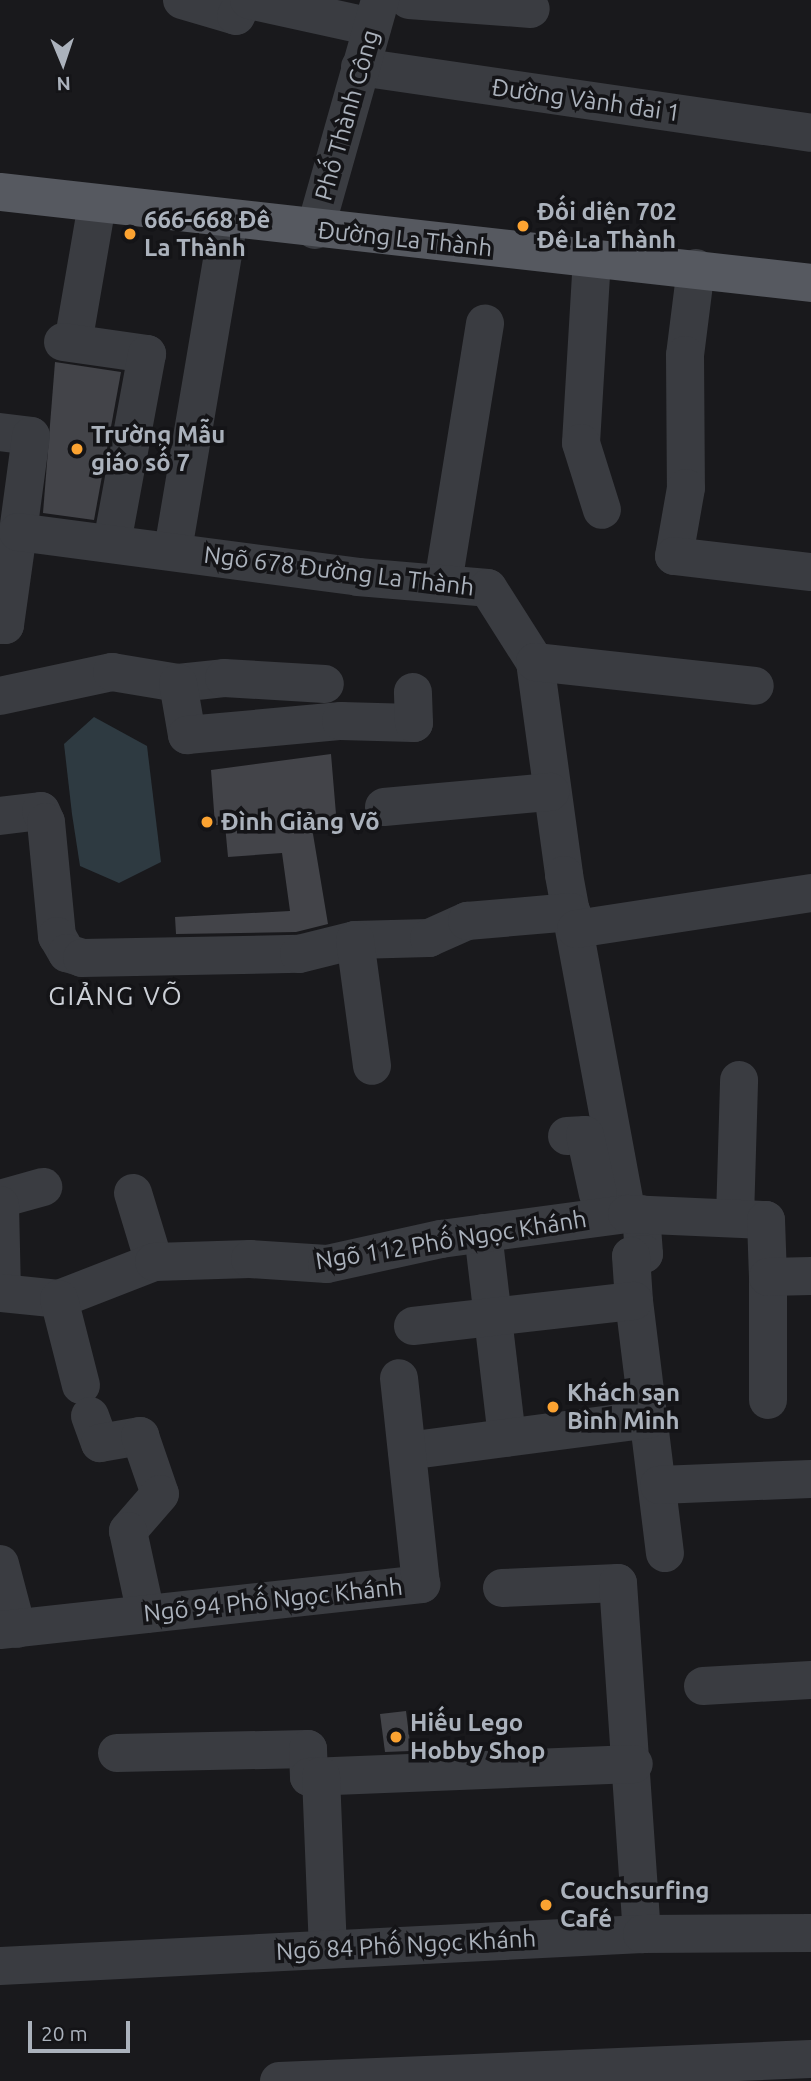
<!DOCTYPE html>
<html>
<head>
<meta charset="utf-8">
<style>
	body { margin:0 }
	#map { position:relative; width:811px; height:2081px; overflow:hidden; background:#19191c; font-family:Ubuntu,sans-serif }
	div>[style] { position:absolute }
	.water>* { inset:0; background:#2e3a41 }
	.building>* { inset:0; background:#434449 }
	.minor>* { height:38px; margin:-19px; padding:0 19px; transform-origin:19px; border-radius:19px; background:#3a3c41 }
	.major>* { height:38px; margin:-19px; padding:0 19px; transform-origin:19px; border-radius:19px; background:#565960 }
	.dots>* { width:19px; height:19px; translate:-50% -50%; box-sizing:border-box; border:4px solid #141417; border-radius:50% }
	span { translate:-50% -50%; white-space:nowrap; text-align:center; line-height:1.15; -webkit-text-stroke:7px #141417; paint-order:stroke }
	.street-label { font-size:24px; color:#abb2bc }
	.poi-label { font-size:24px; color:#abb2bc; font-weight:700 }
	.left { translate:0 -50%; text-align:left }
	.neighbourhood-label { font-size:26px; color:#ccd0d7; letter-spacing:2px }
	.north { position:absolute; left:28px; top:28px; width:70px; height:70px; -webkit-text-stroke:5px #141417; paint-order:stroke; rotate:178deg; font-size:19px; font-weight:700; line-height:28px; text-align:center; color:#abb2bc }
	.north::after { content:''; display:block; margin:auto; width:24px; height:32px; background:#abb2bc; clip-path:polygon(50% 0,100% 100%,50% 72%,0 100%) }
	.scale { position:absolute; left:28px; top:2021px; width:102px; height:32px; box-sizing:border-box; border:4px solid #abb2bc; border-top:0; padding-left:9px; font-size:21px; line-height:24px; white-space:nowrap; color:#abb2bc; -webkit-text-stroke:5px #141417; paint-order:stroke }
</style>
</head>
<body>
<div id="map">
	<div class="water">
		<div style="clip-path:polygon(94px 717px,147px 746px,161px 862px,119px 883px,80px 866px,72px 814px,64px 744px)"></div>
	</div>
	<div class="building">
		<div style="clip-path:polygon(55px 362px,121px 372px,94px 520px,43px 513px)"></div>
		<div style="clip-path:polygon(331px 754px,337px 826px,312px 828px,328px 924px,296px 932px,176px 934px,175px 917px,290px 911px,282px 853px,228px 857px,225px 825px,215px 825px,211px 770px)"></div>
		<div style="clip-path:polygon(406px 1711px,411px 1751px,385px 1752px,380px 1714px)"></div>
	</div>
	<div class="minor">
		<div style="left:182px;top:0;width:56px;rotate:16.5deg"></div>
		<div style="left:236px;top:16px;width:18px;rotate:-63deg"></div>
		<div style="left:249px;top:0;width:126px;rotate:12.4deg"></div>
		<div style="left:409px;top:0;width:122px;rotate:4.2deg"></div>
		<div style="left:360px;top:67px;width:456px;rotate:8.3deg"></div>
		<div style="left:315px;top:230px;width:239px;rotate:-74.2deg"></div>
		<div style="left:592px;top:258px;width:185px;rotate:93.4deg"></div>
		<div style="left:581px;top:443px;width:70px;rotate:72.6deg"></div>
		<div style="left:696px;top:268px;width:88px;rotate:97.2deg"></div>
		<div style="left:685px;top:355px;width:133px;rotate:89.6deg"></div>
		<div style="left:686px;top:488px;width:69px;rotate:100deg"></div>
		<div style="left:674px;top:556px;width:138px;rotate:6.7deg"></div>
		<div style="left:76px;top:326px;width:124px;rotate:-80.2deg"></div>
		<div style="left:63px;top:342px;width:85px;rotate:8.1deg"></div>
		<div style="left:147px;top:354px;width:192px;rotate:100.5deg"></div>
		<div style="left:0;top:432px;width:31px;rotate:7deg"></div>
		<div style="left:31px;top:436px;width:97px;rotate:97.7deg"></div>
		<div style="left:173px;top:550px;width:335px;rotate:-80.4deg"></div>
		<div style="left:443px;top:583px;width:263px;rotate:-80.8deg"></div>
		<div style="left:0;top:625px;width:5px"></div>
		<div style="left:5px;top:625px;width:94px;rotate:-82deg"></div>
		<div style="left:18px;top:532px;width:343px;rotate:7.5deg"></div>
		<div style="left:358px;top:577px;width:130px;rotate:4.8deg"></div>
		<div style="left:488px;top:588px;width:88px;rotate:57.6deg"></div>
		<div style="left:535px;top:662px;width:215px;rotate:82.2deg"></div>
		<div style="left:564px;top:875px;width:345px;rotate:79.5deg"></div>
		<div style="left:535px;top:662px;width:221px;rotate:6.2deg"></div>
		<div style="left:178px;top:683px;width:46px;rotate:-6.2deg"></div>
		<div style="left:224px;top:678px;width:101px;rotate:3.4deg"></div>
		<div style="left:0;top:696px;width:115px;rotate:-12.1deg"></div>
		<div style="left:112px;top:672px;width:67px;rotate:9.5deg"></div>
		<div style="left:178px;top:683px;width:53px;rotate:80.2deg"></div>
		<div style="left:187px;top:735px;width:155px;rotate:-5.2deg"></div>
		<div style="left:341px;top:721px;width:73px;rotate:1.6deg"></div>
		<div style="left:414px;top:723px;width:31px;rotate:-92deg"></div>
		<div style="left:384px;top:807px;width:167px;rotate:-5.2deg"></div>
		<div style="left:0;top:816px;width:41px;rotate:-7deg"></div>
		<div style="left:41px;top:811px;width:12px;rotate:66deg"></div>
		<div style="left:46px;top:822px;width:115px;rotate:84.5deg"></div>
		<div style="left:57px;top:936px;width:20px;rotate:60deg"></div>
		<div style="left:67px;top:953px;width:16px;rotate:18deg"></div>
		<div style="left:82px;top:958px;width:217px;rotate:-1.1deg"></div>
		<div style="left:299px;top:954px;width:58px;rotate:-14deg"></div>
		<div style="left:355px;top:940px;width:74px;rotate:-1.5deg"></div>
		<div style="left:429px;top:938px;width:42px;rotate:-24.1deg"></div>
		<div style="left:467px;top:921px;width:105px;rotate:-4.9deg"></div>
		<div style="left:576px;top:929px;width:238px;rotate:-8.7deg"></div>
		<div style="left:355px;top:940px;width:127px;rotate:82.3deg"></div>
		<div style="left:567px;top:1136px;width:18px;rotate:-3deg"></div>
		<div style="left:585px;top:1135px;width:60px;rotate:77.6deg"></div>
		<div style="left:133px;top:1193px;width:72px;rotate:73.1deg"></div>
		<div style="left:0;top:1199px;width:45px;rotate:-15.6deg"></div>
		<div style="left:0;top:1205px;width:88px;rotate:88.7deg"></div>
		<div style="left:641px;top:1214px;width:40px;rotate:85.7deg"></div>
		<div style="left:644px;top:1254px;width:13px;rotate:171deg"></div>
		<div style="left:631px;top:1256px;width:45px;rotate:86.2deg"></div>
		<div style="left:634px;top:1301px;width:254px;rotate:83deg"></div>
		<div style="left:735px;top:1218px;width:138px;rotate:-88.3deg"></div>
		<div style="left:483px;top:1233px;width:206px;rotate:83.3deg"></div>
		<div style="left:768px;top:1277px;width:123px;rotate:90deg"></div>
		<div style="left:0;top:1293px;width:59px;rotate:5.8deg"></div>
		<div style="left:59px;top:1299px;width:102px;rotate:-21.3deg"></div>
		<div style="left:154px;top:1262px;width:96px;rotate:-1.8deg"></div>
		<div style="left:250px;top:1259px;width:77px;rotate:3.7deg"></div>
		<div style="left:327px;top:1264px;width:117px;rotate:-12.4deg"></div>
		<div style="left:441px;top:1239px;width:188px;rotate:-7.7deg"></div>
		<div style="left:627px;top:1214px;width:139px;rotate:2.5deg"></div>
		<div style="left:766px;top:1220px;width:57px;rotate:88deg"></div>
		<div style="left:768px;top:1277px;width:43px;rotate:-1.3deg"></div>
		<div style="left:59px;top:1299px;width:89px;rotate:75.7deg"></div>
		<div style="left:413px;top:1326px;width:222px;rotate:-6.5deg"></div>
		<div style="left:90px;top:1416px;width:29px;rotate:70deg"></div>
		<div style="left:100px;top:1443px;width:41px;rotate:-9.9deg"></div>
		<div style="left:140px;top:1436px;width:61px;rotate:71deg"></div>
		<div style="left:160px;top:1494px;width:49px;rotate:130.9deg"></div>
		<div style="left:128px;top:1531px;width:85px;rotate:77.8deg"></div>
		<div style="left:407px;top:1451px;width:244px;rotate:-7.5deg"></div>
		<div style="left:659px;top:1485px;width:152px;rotate:-2.3deg"></div>
		<div style="left:0;top:1564px;width:67px;rotate:75.3deg"></div>
		<div style="left:502px;top:1588px;width:116px;rotate:-2.5deg"></div>
		<div style="left:618px;top:1583px;width:352px;rotate:86.1deg"></div>
		<div style="left:0;top:1630px;width:424px;rotate:-6.2deg"></div>
		<div style="left:421px;top:1584px;width:207px;rotate:-96.1deg"></div>
		<div style="left:703px;top:1686px;width:108px;rotate:-3.2deg"></div>
		<div style="left:117px;top:1753px;width:191px;rotate:-1.2deg"></div>
		<div style="left:308px;top:1749px;width:28px;rotate:88deg"></div>
		<div style="left:309px;top:1777px;width:325px;rotate:-2.3deg"></div>
		<div style="left:321px;top:1776px;width:172px;rotate:87.7deg"></div>
		<div style="left:0;top:1966px;width:643px;rotate:-2.85deg"></div>
		<div style="left:642px;top:1934px;width:169px;rotate:-0.3deg"></div>
		<div style="left:279px;top:2081px;width:532px;rotate:-2.37deg"></div>
	</div>
	<div class="major">
		<div style="left:0;top:192px;width:816px;rotate:6.4deg"></div>
	</div>
	<div class="dots">
		<div style="left:523px;top:226px;background:#fca331"></div>
		<div style="left:130px;top:234px;background:#fca331"></div>
		<div style="left:77px;top:449px;background:#fca331"></div>
		<div style="left:207px;top:822px;background:#fca331"></div>
		<div style="left:553px;top:1407px;background:#fca331"></div>
		<div style="left:396px;top:1737px;background:#fca331"></div>
		<div style="left:546px;top:1905px;background:#fca331"></div>
	</div>
	<div class="street-label">
		<span style="left:586px;top:100px;rotate:8deg">Đường Vành đai 1</span>
		<span style="left:347px;top:115px;rotate:-74deg">Phố Thành Công</span>
		<span style="left:405px;top:239px;rotate:6deg">Đường La Thành</span>
		<span style="left:339px;top:571px;rotate:7deg">Ngõ 678 Đường La Thành</span>
		<span style="left:451px;top:1240px;rotate:-9deg">Ngõ 112 Phố Ngọc Khánh</span>
		<span style="left:273px;top:1600px;rotate:-6deg">Ngõ 94 Phố Ngọc Khánh</span>
		<span style="left:406px;top:1945px;rotate:-3deg">Ngõ 84 Phố Ngọc Khánh</span>
	</div>
	<div class="poi-label">
		<span class="left" style="left:537px;top:226px">Đối diện 702<br>Đê La Thành</span>
		<span class="left" style="left:144px;top:234px">666-668 Đê<br>La Thành</span>
		<span class="left" style="left:91px;top:449px">Trường Mẫu<br>giáo số 7</span>
		<span class="left" style="left:221px;top:822px">Đình Giảng Võ</span>
		<span class="left" style="left:567px;top:1407px">Khách sạn<br>Bình Minh</span>
		<span class="left" style="left:410px;top:1737px">Hiếu Lego<br>Hobby Shop</span>
		<span class="left" style="left:560px;top:1905px">Couchsurfing<br>Café</span>
	</div>
	<div class="neighbourhood-label">
		<span style="left:116px;top:996px">GIẢNG VÕ</span>
	</div>
	<div class="north">N</div>
	<div class="scale">20 m</div>
</div>
</body>
</html>
